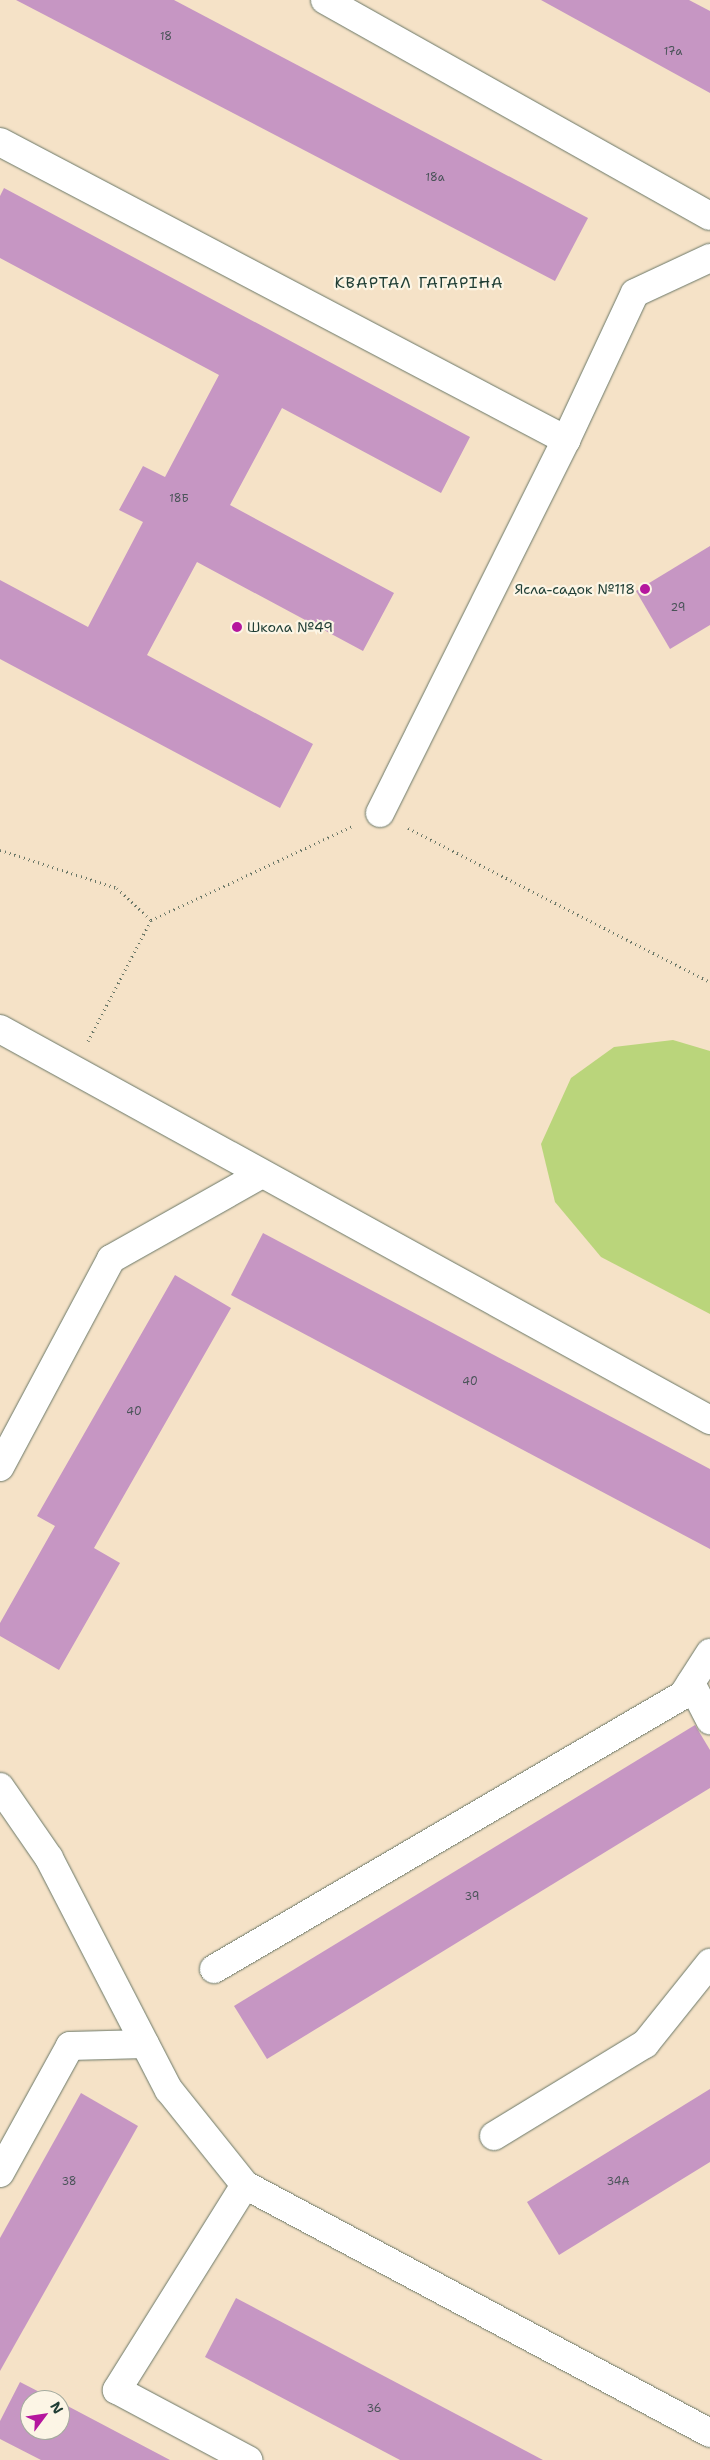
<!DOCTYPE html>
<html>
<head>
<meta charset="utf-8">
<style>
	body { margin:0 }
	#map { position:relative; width:710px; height:2460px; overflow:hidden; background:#f5e2c7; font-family:"Shantell Sans",sans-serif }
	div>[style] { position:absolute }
	.green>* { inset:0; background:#bad57b }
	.building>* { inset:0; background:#c696c3 }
	.path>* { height:3px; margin-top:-1.5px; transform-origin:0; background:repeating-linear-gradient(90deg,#6a7767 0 1px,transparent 0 5px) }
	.roads { filter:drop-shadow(0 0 1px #6a7767) drop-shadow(0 0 1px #6a7767) }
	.minor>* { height:28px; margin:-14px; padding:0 14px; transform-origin:14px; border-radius:14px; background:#fff }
	.dots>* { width:14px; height:14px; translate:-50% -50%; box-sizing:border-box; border:2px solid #fcf5e5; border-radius:50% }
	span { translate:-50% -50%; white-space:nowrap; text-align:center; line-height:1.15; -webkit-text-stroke:4.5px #fcf5e5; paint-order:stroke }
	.number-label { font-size:11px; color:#495358 }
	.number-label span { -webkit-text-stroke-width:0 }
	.poi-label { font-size:14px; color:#1f3d34 }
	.right { translate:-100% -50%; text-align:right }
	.left { translate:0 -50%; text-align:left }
	.quarter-label { font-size:16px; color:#1f3d34; letter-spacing:1px }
	.north { position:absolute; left:20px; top:2390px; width:50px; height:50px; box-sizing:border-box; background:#fcf5e5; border:1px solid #a4ab9e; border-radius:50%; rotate:59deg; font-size:14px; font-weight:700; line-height:20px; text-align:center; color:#1f3d34 }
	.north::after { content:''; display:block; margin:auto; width:18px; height:22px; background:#b5179e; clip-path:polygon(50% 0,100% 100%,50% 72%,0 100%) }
</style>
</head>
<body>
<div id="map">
	<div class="green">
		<div style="clip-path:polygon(673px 1040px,710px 1051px,710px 1314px,601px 1257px,555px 1202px,541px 1144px,571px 1078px,614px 1047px)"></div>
	</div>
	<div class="building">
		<div style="clip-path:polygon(16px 0,174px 0,588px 218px,555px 281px)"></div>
		<div style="clip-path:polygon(541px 0,689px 0,710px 11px,710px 93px)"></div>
		<div style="clip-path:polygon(4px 188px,470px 437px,441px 493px,282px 408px,230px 505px,394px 593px,363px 651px,197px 562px,147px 655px,313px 744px,280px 808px,0 659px,0 580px,88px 627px,143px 522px,119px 510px,143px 466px,165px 477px,219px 375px,0 258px,0 196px)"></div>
		<div style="clip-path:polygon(710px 546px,710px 625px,670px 649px,636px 591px)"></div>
		<div style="clip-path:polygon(263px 1233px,710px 1469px,710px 1549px,231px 1295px)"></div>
		<div style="clip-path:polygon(175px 1275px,231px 1308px,94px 1548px,120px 1563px,59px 1670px,0 1636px,0 1623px,55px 1526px,37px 1516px)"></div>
		<div style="clip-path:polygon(695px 1725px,710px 1750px,710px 1788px,267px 2059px,234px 2006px)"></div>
		<div style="clip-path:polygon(710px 2089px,710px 2162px,559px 2255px,527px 2202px)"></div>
		<div style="clip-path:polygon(81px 2093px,138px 2126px,0 2371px,0 2238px)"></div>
		<div style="clip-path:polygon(236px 2298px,543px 2460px,400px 2460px,205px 2357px)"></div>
		<div style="clip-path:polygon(20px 2382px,55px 2400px,30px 2400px,30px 2430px,60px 2430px,60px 2402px,170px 2460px,41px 2460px,0 2439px,0 2421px)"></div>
	</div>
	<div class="path">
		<div style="left:408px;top:828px;width:339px;rotate:27deg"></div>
		<div style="left:0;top:850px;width:123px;rotate:18deg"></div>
		<div style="left:117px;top:888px;width:47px;rotate:43.3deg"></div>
		<div style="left:88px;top:1041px;width:136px;rotate:-62.5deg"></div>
		<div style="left:151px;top:920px;width:223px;rotate:-25deg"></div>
	</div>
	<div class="roads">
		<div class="minor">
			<div style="left:325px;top:0;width:441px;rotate:29.3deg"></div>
			<div style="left:0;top:142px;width:640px;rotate:27.77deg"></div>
			<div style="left:566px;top:440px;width:162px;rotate:-64.9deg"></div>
			<div style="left:635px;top:293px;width:83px;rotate:-25deg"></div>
			<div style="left:380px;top:813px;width:417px;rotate:-63.5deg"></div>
			<div style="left:0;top:1029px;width:811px;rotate:28.84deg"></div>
			<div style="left:0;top:1467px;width:236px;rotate:-61.9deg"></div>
			<div style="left:111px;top:1259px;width:173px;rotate:-29.4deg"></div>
			<div style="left:691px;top:1683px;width:42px;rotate:62.8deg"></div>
			<div style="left:0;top:1787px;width:86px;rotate:55.4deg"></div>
			<div style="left:49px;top:1858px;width:261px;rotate:62.7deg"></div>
			<div style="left:169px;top:2090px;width:122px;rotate:51.3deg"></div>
			<div style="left:245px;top:2185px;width:527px;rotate:28.07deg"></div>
			<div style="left:214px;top:1969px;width:543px;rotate:-30.29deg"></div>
			<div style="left:683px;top:1695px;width:50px;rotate:-57.3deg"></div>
			<div style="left:494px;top:2136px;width:177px;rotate:-31.4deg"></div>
			<div style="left:645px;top:2044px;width:104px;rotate:-51.3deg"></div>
			<div style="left:0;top:2173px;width:145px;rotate:-61.1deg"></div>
			<div style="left:70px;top:2046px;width:75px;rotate:-1.5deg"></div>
			<div style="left:245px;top:2185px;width:242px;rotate:122deg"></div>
			<div style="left:117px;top:2390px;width:149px;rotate:28.1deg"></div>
		</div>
	</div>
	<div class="dots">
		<div style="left:645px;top:589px;background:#b5179e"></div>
		<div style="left:237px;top:627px;background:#b5179e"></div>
	</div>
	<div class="number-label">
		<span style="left:166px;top:37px">18</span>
		<span style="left:673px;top:52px">17а</span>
		<span style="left:435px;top:178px">18а</span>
		<span style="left:179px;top:499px">18Б</span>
		<span style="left:678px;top:608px">29</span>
		<span style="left:470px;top:1382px">40</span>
		<span style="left:134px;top:1412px">40</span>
		<span style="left:472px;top:1897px">39</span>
		<span style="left:69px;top:2182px">38</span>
		<span style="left:618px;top:2182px">34А</span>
		<span style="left:374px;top:2409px">36</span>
	</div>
	<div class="poi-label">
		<span class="right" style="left:635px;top:589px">Ясла-садок №118</span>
		<span class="left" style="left:247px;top:627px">Школа №49</span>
	</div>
	<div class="quarter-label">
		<span style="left:419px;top:283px">КВАРТАЛ ГАГАРІНА</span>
	</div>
	<div class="north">N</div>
</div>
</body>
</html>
